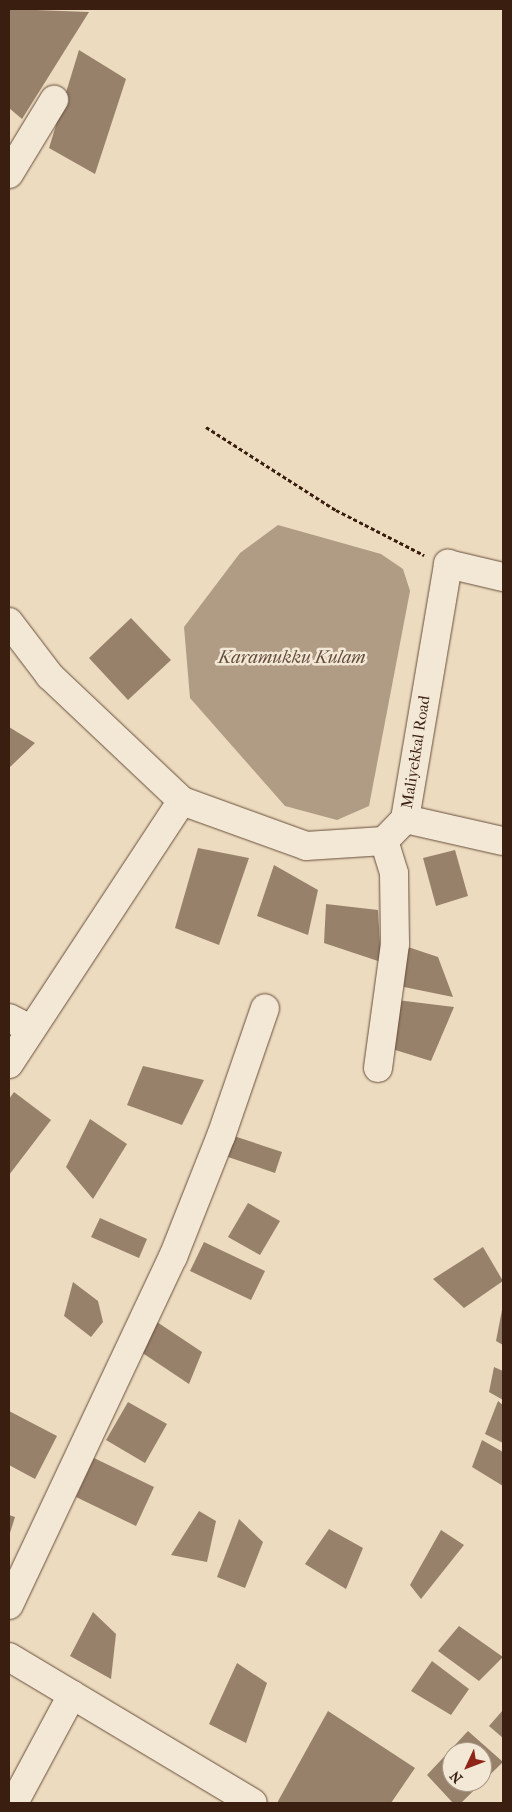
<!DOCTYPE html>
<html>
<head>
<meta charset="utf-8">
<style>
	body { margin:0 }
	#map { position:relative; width:512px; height:1812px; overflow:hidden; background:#eddbbf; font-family:"IM FELL French Canon",serif }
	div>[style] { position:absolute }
	.water>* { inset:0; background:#b09b84 }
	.building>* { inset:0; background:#97816b }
	.path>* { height:3px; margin-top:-1.5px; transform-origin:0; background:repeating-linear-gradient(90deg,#3a1f11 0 4px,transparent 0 6.5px) }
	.roads { filter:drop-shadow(0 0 1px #674e3c) drop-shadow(0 0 1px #674e3c) }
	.minor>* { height:28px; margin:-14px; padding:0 14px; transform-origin:14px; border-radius:14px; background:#f3e8d5 }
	span { translate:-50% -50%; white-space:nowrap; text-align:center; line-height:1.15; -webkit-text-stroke:5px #f3e8d5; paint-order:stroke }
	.street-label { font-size:16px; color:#3a1f11 }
	.water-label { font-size:18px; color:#634a39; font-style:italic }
	.frame { position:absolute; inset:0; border:10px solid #3a1f11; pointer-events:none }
	.north { position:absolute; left:442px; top:1742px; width:50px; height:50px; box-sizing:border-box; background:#f3e8d5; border:1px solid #a99887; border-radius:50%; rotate:227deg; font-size:14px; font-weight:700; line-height:20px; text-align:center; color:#3a1f11 }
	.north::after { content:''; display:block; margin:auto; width:18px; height:22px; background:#8f2418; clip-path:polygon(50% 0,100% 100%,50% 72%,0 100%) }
</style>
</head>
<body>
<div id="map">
	<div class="water">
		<div style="clip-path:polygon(278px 525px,381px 554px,403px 569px,410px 591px,369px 806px,337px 820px,285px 806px,190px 698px,184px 627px,240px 553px)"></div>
	</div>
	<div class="building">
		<div style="clip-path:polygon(9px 9px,89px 12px,22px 119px,9px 108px)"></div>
		<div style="clip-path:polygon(79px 50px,126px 79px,95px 174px,49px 148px)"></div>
		<div style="clip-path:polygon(131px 618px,171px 660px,128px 700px,89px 658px)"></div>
		<div style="clip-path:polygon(9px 727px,35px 743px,9px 768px)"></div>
		<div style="clip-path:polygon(198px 848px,249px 858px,219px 945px,175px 928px)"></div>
		<div style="clip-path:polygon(455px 850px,468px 896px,436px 906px,423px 858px)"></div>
		<div style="clip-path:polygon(274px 865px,318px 890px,308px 935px,257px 916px)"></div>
		<div style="clip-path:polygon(326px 904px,378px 910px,381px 962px,324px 943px)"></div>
		<div style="clip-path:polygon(405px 946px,438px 957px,453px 997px,404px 987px)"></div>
		<div style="clip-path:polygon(397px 1000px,454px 1007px,431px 1061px,392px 1049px)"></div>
		<div style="clip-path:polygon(143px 1066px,204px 1080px,182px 1125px,127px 1105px)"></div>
		<div style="clip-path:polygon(14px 1092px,51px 1120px,9px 1175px,9px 1099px)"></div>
		<div style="clip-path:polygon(90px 1119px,127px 1144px,93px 1199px,66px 1167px)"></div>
		<div style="clip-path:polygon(234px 1136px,282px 1152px,275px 1173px,228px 1157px)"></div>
		<div style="clip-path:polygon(248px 1203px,280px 1221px,260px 1255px,228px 1237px)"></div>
		<div style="clip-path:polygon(100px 1218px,147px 1239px,139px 1258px,91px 1237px)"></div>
		<div style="clip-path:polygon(204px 1242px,265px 1271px,251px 1300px,190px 1271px)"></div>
		<div style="clip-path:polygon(483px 1247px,503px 1281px,464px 1308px,433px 1279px)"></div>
		<div style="clip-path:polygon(73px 1282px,98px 1301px,103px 1322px,91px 1337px,64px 1316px)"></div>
		<div style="clip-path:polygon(502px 1310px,503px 1310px,503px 1345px,496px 1341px)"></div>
		<div style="clip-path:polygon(157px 1322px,202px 1352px,189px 1384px,138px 1350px)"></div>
		<div style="clip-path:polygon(494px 1367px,503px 1371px,503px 1400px,489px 1392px)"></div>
		<div style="clip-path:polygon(498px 1401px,503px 1405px,503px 1443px,485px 1434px)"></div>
		<div style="clip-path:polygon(128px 1402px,167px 1424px,145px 1463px,106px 1440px)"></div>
		<div style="clip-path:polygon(9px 1411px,57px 1436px,35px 1479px,9px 1465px)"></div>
		<div style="clip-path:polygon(482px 1440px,503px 1452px,503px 1486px,472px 1467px)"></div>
		<div style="clip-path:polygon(94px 1458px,154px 1487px,136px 1526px,76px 1497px)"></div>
		<div style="clip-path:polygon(199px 1511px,216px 1521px,207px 1562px,171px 1555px)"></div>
		<div style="clip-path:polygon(9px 1515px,15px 1517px,9px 1536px)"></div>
		<div style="clip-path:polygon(239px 1519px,263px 1542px,245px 1588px,217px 1577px)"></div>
		<div style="clip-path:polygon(329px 1529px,363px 1548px,346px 1589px,305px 1564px)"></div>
		<div style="clip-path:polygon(441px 1530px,464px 1545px,421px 1599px,410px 1585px)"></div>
		<div style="clip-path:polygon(93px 1612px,116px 1634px,111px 1679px,70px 1656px)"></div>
		<div style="clip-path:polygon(459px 1626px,503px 1657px,479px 1681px,438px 1651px)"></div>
		<div style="clip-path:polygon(432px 1661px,469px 1689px,451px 1715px,411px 1691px)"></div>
		<div style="clip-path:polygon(237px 1663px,267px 1683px,246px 1743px,209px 1724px)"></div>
		<div style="clip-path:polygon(503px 1710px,503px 1738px,489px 1726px)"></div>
		<div style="clip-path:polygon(328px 1711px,415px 1768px,391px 1803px,277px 1803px)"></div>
		<div style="clip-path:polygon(evenodd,468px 1731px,503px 1762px,461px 1803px,453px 1803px,427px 1775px,468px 1731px,452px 1752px,482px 1752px,482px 1782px,452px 1782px,452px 1752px)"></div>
	</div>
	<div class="path">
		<div style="left:206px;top:427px;width:154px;rotate:32.6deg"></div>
		<div style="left:336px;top:510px;width:99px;rotate:27.1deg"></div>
	</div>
	<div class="roads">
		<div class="minor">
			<div style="left:9px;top:174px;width:87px;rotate:-58.7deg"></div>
			<div style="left:9px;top:622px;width:68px;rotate:52.8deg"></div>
			<div style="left:50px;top:676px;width:182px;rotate:43.4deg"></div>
			<div style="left:182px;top:801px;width:132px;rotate:19.9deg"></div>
			<div style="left:306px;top:846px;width:78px;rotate:-3.7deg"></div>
			<div style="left:384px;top:841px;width:30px;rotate:-46deg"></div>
			<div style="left:405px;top:819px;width:259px;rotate:-80.4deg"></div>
			<div style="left:448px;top:564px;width:57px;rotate:13.3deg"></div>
			<div style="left:405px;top:819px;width:100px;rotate:12.7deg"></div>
			<div style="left:9px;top:1018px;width:25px;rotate:27deg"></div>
			<div style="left:9px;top:1064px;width:315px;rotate:-56.7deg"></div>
			<div style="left:378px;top:1068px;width:125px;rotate:-82.2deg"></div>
			<div style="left:395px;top:944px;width:71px;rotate:-90.8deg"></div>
			<div style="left:394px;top:873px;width:34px;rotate:-107deg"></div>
			<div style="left:9px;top:1605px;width:385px;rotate:-64.8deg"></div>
			<div style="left:173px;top:1257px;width:130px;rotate:-68.4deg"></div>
			<div style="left:221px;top:1136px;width:135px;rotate:-71deg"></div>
			<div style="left:9px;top:1657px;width:284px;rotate:30.9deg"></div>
			<div style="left:14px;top:1803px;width:123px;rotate:-61.8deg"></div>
		</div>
	</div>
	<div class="street-label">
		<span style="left:416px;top:752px;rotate:-81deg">Maliyekkal Road</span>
	</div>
	<div class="water-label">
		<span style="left:292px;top:658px">Karamukku Kulam</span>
	</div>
	<div class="frame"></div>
	<div class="north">N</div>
</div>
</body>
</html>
